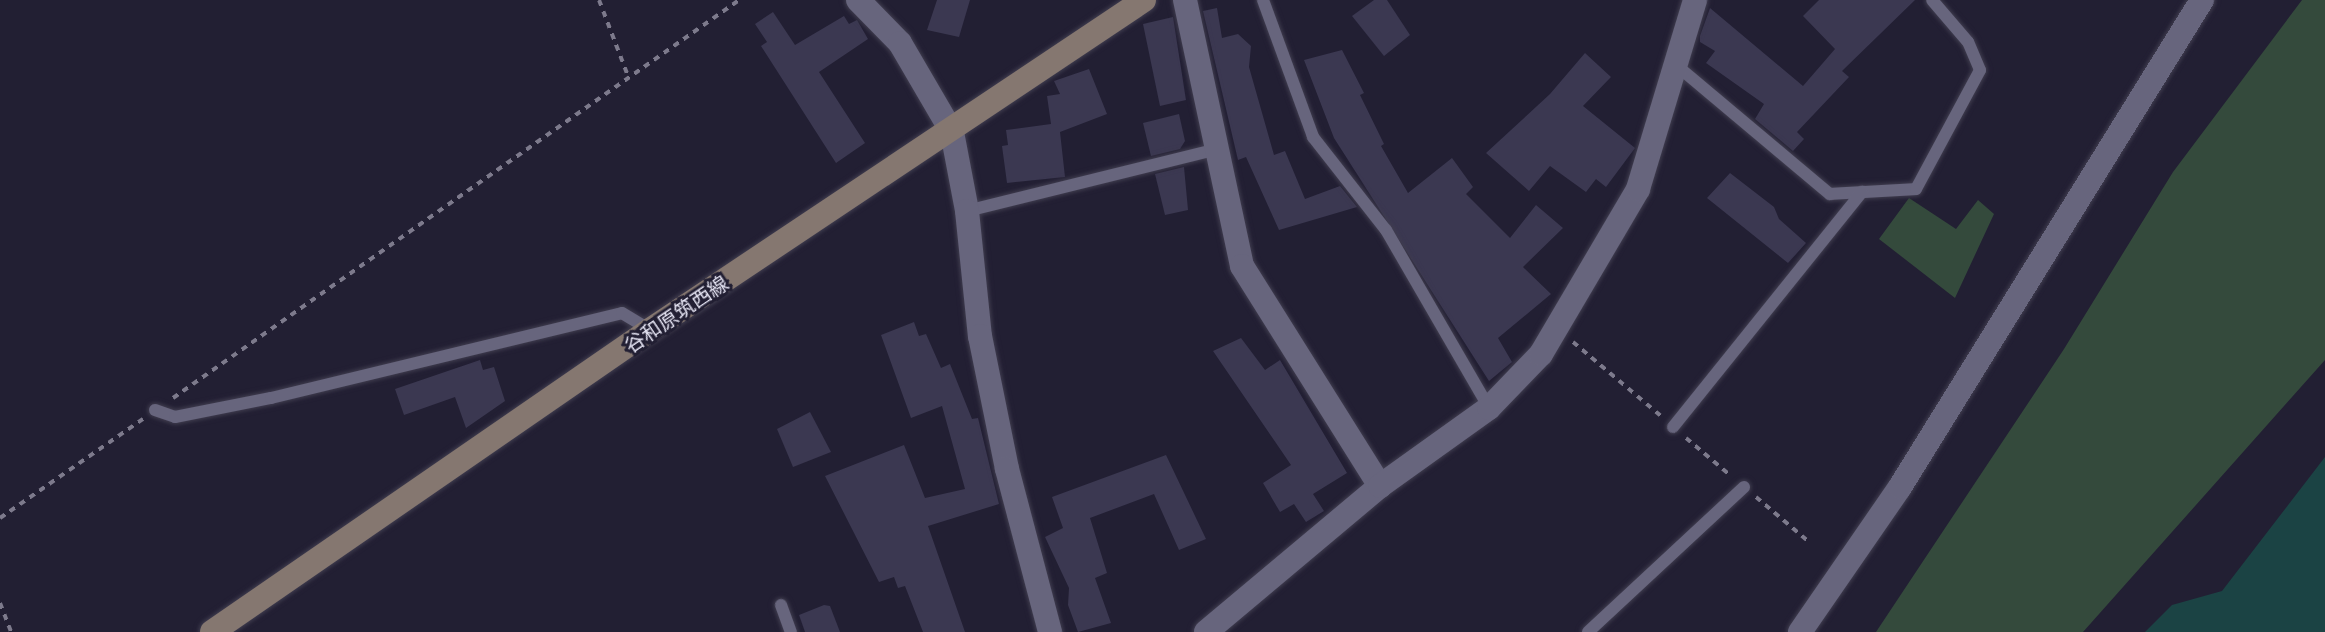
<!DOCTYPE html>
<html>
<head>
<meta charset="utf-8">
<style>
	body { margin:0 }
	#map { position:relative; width:2325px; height:632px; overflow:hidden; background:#221f33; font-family:Ubuntu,"Noto Sans JP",sans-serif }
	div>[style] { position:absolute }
	.green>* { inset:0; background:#344a3c }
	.water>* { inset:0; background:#1b4344 }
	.building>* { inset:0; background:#3b3851 }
	.path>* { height:4px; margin-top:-2px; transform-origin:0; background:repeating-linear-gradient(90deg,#7d7a8c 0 6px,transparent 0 12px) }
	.roads { filter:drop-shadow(0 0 2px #403d4f) drop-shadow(0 0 2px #403d4f) }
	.lane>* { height:12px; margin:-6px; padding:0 6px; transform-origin:6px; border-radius:6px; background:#67657d }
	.street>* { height:24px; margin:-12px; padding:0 12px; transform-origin:12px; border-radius:12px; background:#67657d }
	.secondary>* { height:24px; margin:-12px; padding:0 12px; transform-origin:12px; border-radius:12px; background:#857770 }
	span { translate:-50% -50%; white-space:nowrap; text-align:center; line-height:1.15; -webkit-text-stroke:6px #221f33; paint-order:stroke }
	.street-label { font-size:20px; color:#e5e4f3 }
</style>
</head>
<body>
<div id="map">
	<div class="green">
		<div style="clip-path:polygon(2302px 0,2325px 0,2325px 360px,2083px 632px,1876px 632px,2064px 349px,2173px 172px)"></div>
		<div style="clip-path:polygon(1909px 198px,1956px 229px,1978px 200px,1994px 214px,1955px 298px,1879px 239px)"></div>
	</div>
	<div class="water">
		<div style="clip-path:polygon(2325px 457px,2325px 632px,2145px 632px,2172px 605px,2222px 591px)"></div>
	</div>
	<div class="building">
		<div style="clip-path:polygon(937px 0,970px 0,959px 37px,927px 30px)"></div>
		<div style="clip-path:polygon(1374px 0,1387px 0,1410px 35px,1384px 56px,1352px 16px)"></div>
		<div style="clip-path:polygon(1819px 0,1915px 0,1842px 71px,1849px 77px,1797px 132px,1804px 139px,1793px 151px,1755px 119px,1764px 104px,1706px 63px,1715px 51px,1700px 42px,1700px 36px,1710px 8px,1803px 86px,1835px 49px,1803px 16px)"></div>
		<div style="clip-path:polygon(1217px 8px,1222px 38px,1238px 34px,1251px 46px,1249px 67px,1274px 155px,1285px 151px,1305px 199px,1340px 186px,1357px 207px,1279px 230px,1246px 157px,1238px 160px,1203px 11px)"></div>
		<div style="clip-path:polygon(773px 12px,795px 45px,844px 16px,849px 24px,857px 20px,868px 39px,819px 72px,865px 143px,836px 163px,761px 46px,767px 42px,755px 24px)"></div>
		<div style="clip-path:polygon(1173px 17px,1186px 100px,1160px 106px,1143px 24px)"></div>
		<div style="clip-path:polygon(1342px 50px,1364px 93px,1360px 95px,1384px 144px,1381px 146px,1408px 193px,1452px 158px,1473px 187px,1466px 194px,1510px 238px,1536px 205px,1563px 228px,1523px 267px,1551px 294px,1498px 338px,1512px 362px,1489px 381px,1334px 138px,1304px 60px)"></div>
		<div style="clip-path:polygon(1585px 53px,1611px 77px,1583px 106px,1635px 148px,1606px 187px,1596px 179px,1586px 192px,1550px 166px,1529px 191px,1486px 153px,1550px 94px)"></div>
		<div style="clip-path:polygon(1089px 69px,1107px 114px,1060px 132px,1065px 177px,1007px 183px,1002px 146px,1008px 145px,1006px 130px,1051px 124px,1047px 96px,1060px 94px,1054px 81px)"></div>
		<div style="clip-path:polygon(1179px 114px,1185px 141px,1180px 149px,1151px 156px,1143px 123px)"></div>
		<div style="clip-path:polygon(1184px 167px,1188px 210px,1165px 215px,1155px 174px)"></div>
		<div style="clip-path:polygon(1730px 173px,1774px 207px,1779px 219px,1806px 243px,1788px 263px,1707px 198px)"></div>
		<div style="clip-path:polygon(914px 322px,919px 336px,926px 334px,941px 368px,950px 364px,972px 419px,978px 418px,999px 504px,928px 526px,965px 632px,923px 632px,905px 586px,898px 588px,894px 577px,879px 582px,825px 476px,904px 445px,925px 498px,965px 489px,942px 406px,911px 418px,881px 335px)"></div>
		<div style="clip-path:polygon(1241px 338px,1265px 370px,1280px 360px,1347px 473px,1313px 494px,1324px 511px,1306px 522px,1294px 504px,1280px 512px,1263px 483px,1291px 465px,1213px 351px)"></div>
		<div style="clip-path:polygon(480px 360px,483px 370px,494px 367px,505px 401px,466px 428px,455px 397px,404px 415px,395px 389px)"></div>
		<div style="clip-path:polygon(810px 412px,831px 452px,793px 467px,777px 429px)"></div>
		<div style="clip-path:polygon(1166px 455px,1206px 539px,1179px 550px,1154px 494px,1090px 518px,1107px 573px,1095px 578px,1111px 623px,1078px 632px,1068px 605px,1069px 588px,1045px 537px,1063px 528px,1052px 497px)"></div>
		<div style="clip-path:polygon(824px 605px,830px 606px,840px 632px,805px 632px,799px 615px)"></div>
	</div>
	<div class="path">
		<div style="left:599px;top:0;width:81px;rotate:69.1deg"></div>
		<div style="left:1573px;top:342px;width:115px;rotate:40.1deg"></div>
		<div style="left:173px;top:398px;width:692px;rotate:-35.11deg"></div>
		<div style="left:1686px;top:438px;width:59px;rotate:40.2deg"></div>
		<div style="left:1756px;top:497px;width:70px;rotate:40.3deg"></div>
		<div style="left:0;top:518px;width:174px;rotate:-34.7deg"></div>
		<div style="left:0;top:603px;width:31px;rotate:69deg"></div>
	</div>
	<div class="roads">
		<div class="lane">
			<div style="left:1263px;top:0;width:146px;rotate:69.9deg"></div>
			<div style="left:1313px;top:137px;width:118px;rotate:51.9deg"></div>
			<div style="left:1386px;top:230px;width:206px;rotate:59.9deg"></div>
			<div style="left:1676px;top:65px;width:201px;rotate:40deg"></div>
			<div style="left:1830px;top:194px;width:86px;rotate:-3.3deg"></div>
			<div style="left:1916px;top:189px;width:135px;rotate:-61.7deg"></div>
			<div style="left:1980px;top:70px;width:30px;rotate:-113deg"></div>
			<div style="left:1968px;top:42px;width:55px;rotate:-130.6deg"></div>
			<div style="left:967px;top:211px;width:258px;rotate:-13.9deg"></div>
			<div style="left:155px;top:410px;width:21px;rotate:19deg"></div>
			<div style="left:175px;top:417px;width:98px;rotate:-11.2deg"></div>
			<div style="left:271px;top:398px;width:361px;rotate:-13.6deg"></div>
			<div style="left:622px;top:313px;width:33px;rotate:31deg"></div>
			<div style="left:1673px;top:427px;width:302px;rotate:-51.2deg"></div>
			<div style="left:781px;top:605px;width:29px;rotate:70deg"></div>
			<div style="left:1588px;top:632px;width:213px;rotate:-42.9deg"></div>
		</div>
		<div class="street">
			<div style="left:858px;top:0;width:60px;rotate:45.7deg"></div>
			<div style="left:900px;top:43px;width:103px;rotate:59.7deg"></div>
			<div style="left:952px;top:132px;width:80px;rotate:79.2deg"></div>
			<div style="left:967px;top:211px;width:126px;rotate:84.1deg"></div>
			<div style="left:980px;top:336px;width:136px;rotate:78.5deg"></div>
			<div style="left:1007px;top:469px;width:169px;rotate:75.2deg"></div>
			<div style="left:1185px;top:0;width:272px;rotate:77.9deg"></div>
			<div style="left:1242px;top:266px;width:260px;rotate:57.9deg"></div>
			<div style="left:1206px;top:632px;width:227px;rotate:-40deg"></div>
			<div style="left:1380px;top:486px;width:134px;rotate:-35.6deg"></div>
			<div style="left:1489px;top:408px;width:75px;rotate:-46.1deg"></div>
			<div style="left:1541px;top:354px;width:191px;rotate:-59.5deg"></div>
			<div style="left:1638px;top:189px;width:197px;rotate:-73.2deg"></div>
			<div style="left:1800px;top:632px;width:176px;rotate:-55.4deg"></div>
			<div style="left:1900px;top:487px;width:573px;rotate:-58.2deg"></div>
		</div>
		<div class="secondary">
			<div style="left:212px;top:632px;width:532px;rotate:-34.59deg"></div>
			<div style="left:650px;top:330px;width:594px;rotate:-33.74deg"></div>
		</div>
	</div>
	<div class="street-label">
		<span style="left:676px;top:314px;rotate:-34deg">谷和原筑西線</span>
	</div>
</div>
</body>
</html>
